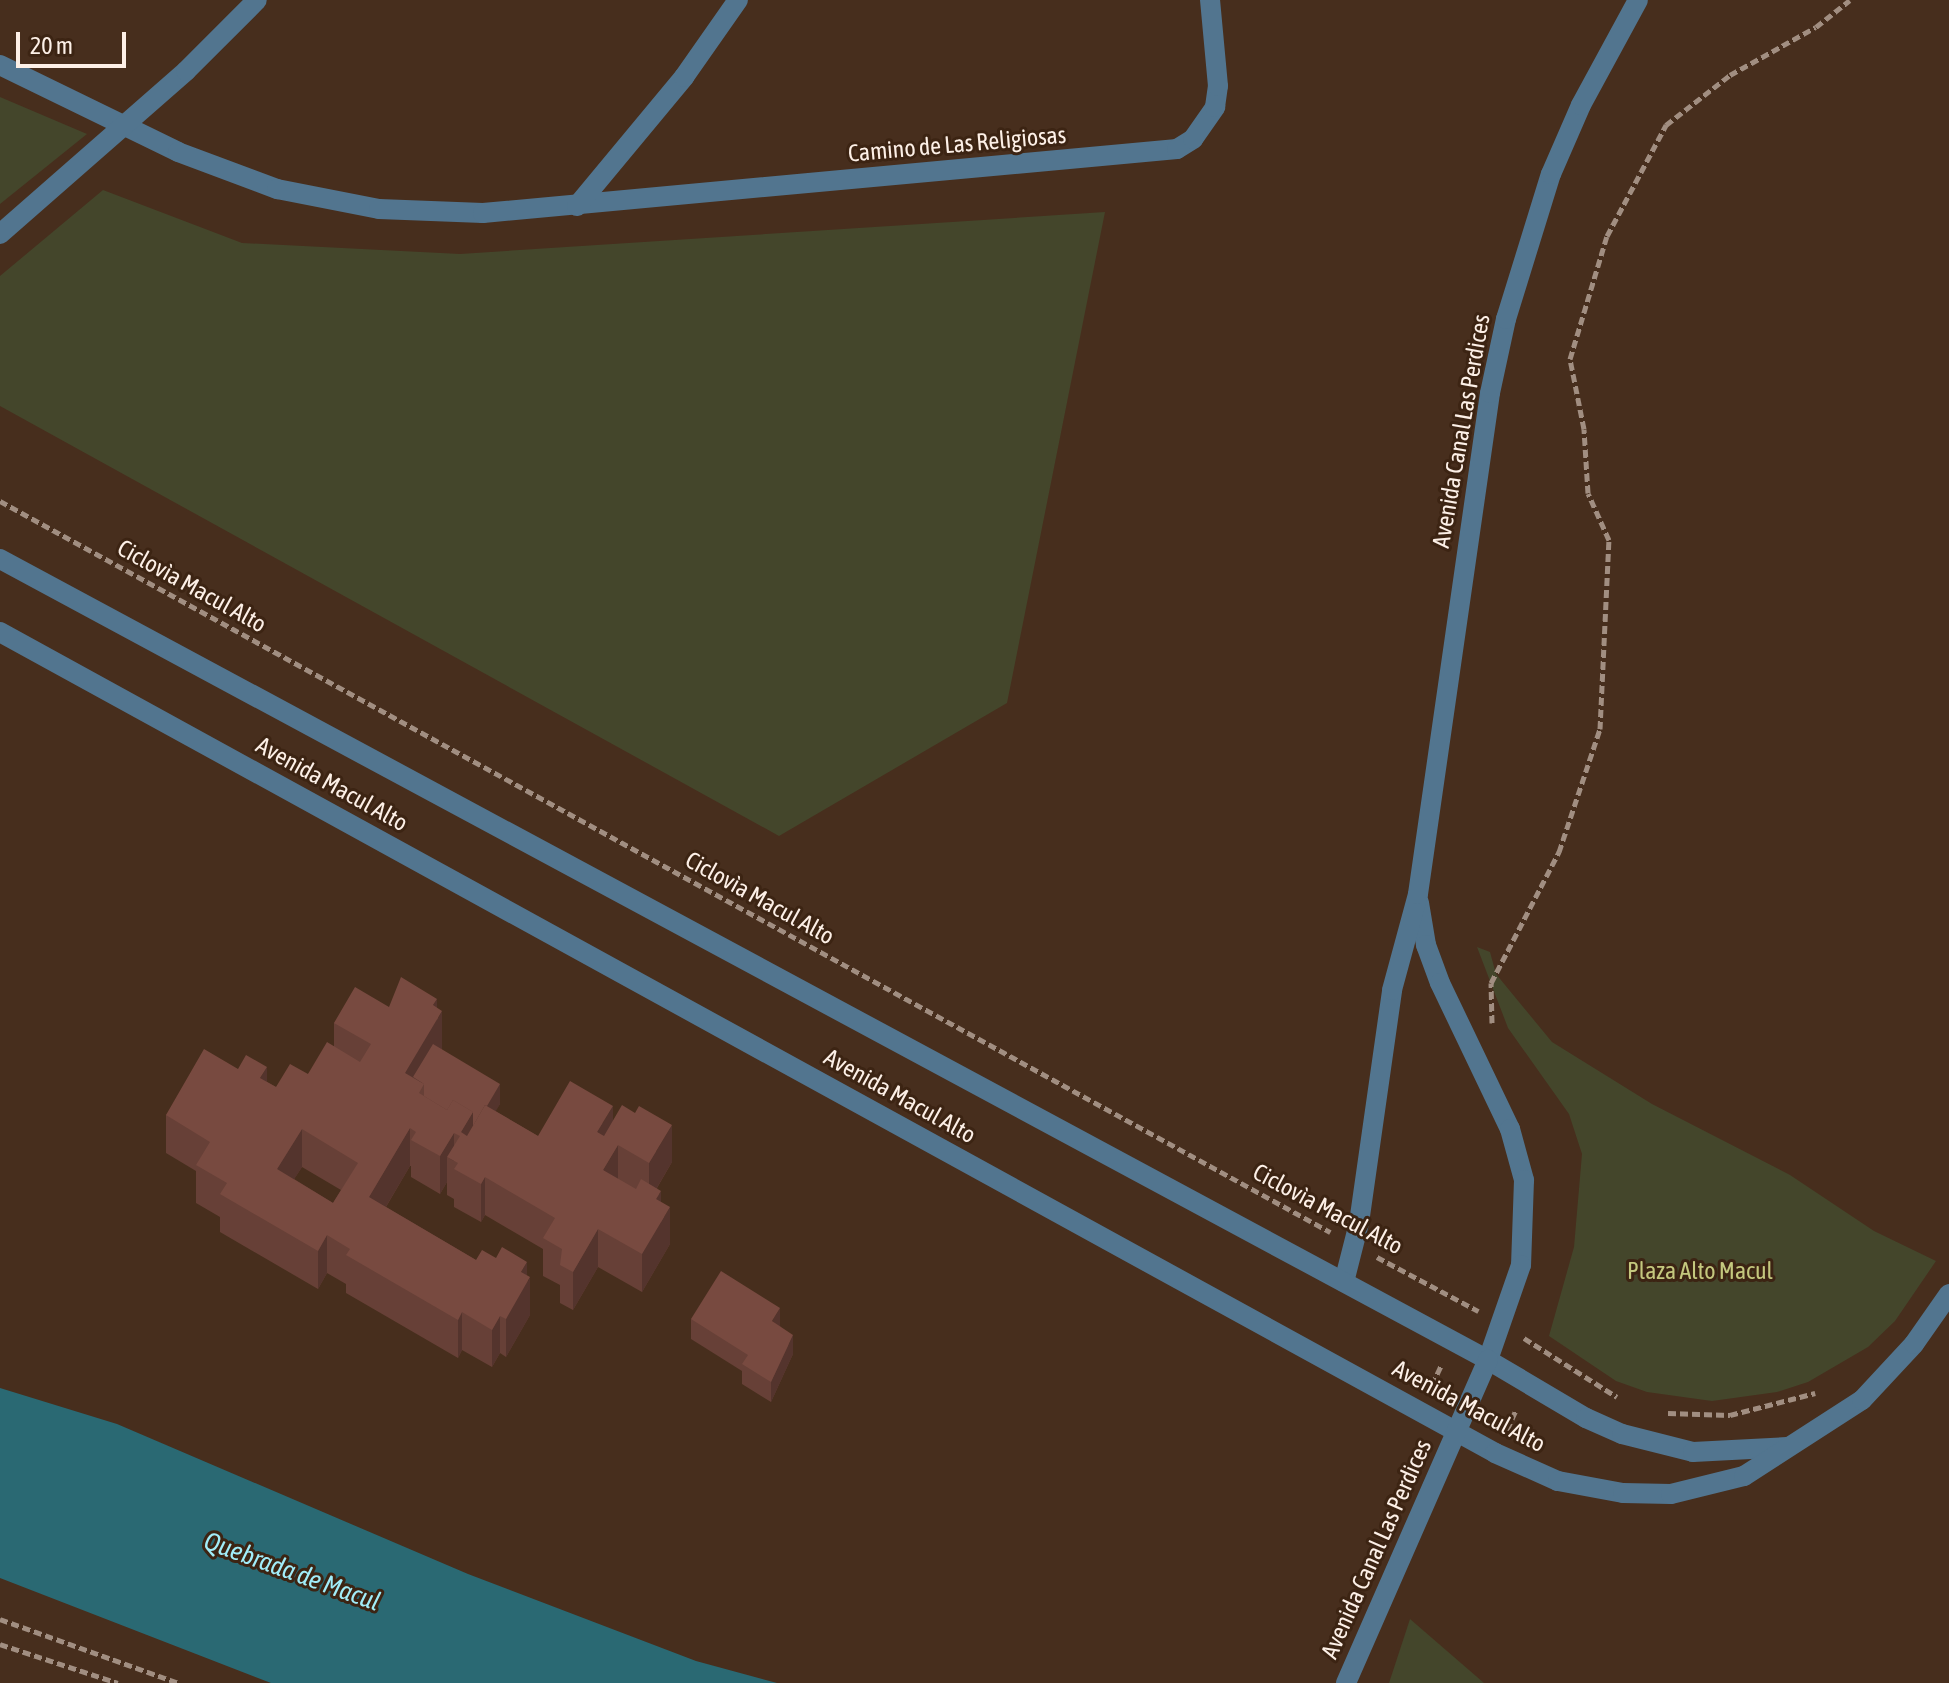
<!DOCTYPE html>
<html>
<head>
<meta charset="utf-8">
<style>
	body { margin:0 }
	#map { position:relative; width:1949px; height:1683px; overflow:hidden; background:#472e1d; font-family:"Asap Condensed",sans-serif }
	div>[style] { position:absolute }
	.green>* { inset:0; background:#44462b }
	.water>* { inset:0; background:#2a6973 }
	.path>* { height:5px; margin-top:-2.5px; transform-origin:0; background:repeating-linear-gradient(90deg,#a18e81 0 8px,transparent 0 12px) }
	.minor>* { height:20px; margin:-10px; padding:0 10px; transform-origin:10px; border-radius:10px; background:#52758f }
	.tertiary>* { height:20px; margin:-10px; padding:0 10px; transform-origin:10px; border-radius:10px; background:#52758f }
	.wall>* { inset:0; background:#674037 }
	.shaded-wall>* { inset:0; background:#54342d }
	.building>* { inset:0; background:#784a40 }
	span { translate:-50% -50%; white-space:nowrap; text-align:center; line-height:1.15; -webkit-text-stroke:6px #3c2413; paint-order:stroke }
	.street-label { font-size:24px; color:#fdf0e7 }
	.park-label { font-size:24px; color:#c4c87e }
	.water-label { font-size:26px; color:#a1edf9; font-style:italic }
	.scale { position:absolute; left:16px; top:32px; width:110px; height:36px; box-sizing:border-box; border:4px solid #fdf0e7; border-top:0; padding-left:10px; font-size:24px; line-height:28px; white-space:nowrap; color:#fdf0e7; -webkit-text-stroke:6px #3c2413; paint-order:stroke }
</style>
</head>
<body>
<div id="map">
	<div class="green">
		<div style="clip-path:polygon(0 97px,87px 134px,0 204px)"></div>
		<div style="clip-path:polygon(103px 190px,242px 243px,460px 254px,1105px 212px,1007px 703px,779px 836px,0 406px,0 276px)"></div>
		<div style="clip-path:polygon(1477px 947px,1490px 952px,1496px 974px,1552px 1042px,1652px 1104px,1790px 1175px,1874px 1231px,1936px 1261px,1895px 1321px,1868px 1347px,1808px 1382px,1777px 1392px,1712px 1401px,1647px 1392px,1616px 1381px,1549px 1336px,1574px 1247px,1582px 1154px,1569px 1114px,1508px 1028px)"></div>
		<div style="clip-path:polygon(1410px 1619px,1484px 1683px,1389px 1683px)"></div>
	</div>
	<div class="water">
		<div style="clip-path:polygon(0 1388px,117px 1424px,468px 1574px,696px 1661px,777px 1683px,271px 1683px,0 1578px)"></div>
	</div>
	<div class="path">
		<div style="left:0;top:501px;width:1518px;rotate:28.79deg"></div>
		<div style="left:1492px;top:1023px;width:40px;rotate:-91.4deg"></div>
		<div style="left:1491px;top:983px;width:148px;rotate:-62.6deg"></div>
		<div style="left:1559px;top:852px;width:130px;rotate:-71.6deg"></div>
		<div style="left:1600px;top:729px;width:189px;rotate:-87.3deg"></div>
		<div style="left:1609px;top:540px;width:51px;rotate:-114.1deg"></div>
		<div style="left:1588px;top:493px;width:64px;rotate:-93.6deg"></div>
		<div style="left:1584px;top:429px;width:71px;rotate:-101.3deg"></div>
		<div style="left:1570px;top:359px;width:128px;rotate:-73.3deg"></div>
		<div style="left:1607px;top:236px;width:126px;rotate:-62deg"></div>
		<div style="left:1666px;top:125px;width:81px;rotate:-38deg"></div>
		<div style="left:1730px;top:75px;width:98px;rotate:-29.2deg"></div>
		<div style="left:1816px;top:27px;width:43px;rotate:-38.5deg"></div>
		<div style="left:1377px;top:1257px;width:115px;rotate:28.1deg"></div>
		<div style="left:1524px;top:1338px;width:110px;rotate:32.4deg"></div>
		<div style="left:1432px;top:1385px;width:21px;rotate:-65deg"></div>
		<div style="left:1668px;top:1413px;width:62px;rotate:1.8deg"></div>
		<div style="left:1730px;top:1415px;width:88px;rotate:-14.5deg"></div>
		<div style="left:1507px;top:1430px;width:22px;rotate:-66deg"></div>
		<div style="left:0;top:1619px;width:190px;rotate:19.7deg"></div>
		<div style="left:0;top:1644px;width:124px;rotate:18.3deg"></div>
	</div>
	<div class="minor">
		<div style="left:0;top:65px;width:198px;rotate:26deg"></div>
		<div style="left:178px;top:152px;width:106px;rotate:20.5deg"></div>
		<div style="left:277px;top:189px;width:104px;rotate:11.1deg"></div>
		<div style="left:379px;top:209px;width:104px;rotate:2.2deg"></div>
		<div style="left:483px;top:213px;width:697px;rotate:-5.27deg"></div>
		<div style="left:1177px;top:149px;width:19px;rotate:-32deg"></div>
		<div style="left:1193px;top:139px;width:39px;rotate:-55deg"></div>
		<div style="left:1215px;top:107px;width:21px;rotate:-82deg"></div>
		<div style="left:1218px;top:86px;width:86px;rotate:-95.3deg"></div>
		<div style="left:577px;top:206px;width:168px;rotate:-50.3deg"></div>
		<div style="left:684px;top:77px;width:94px;rotate:-55deg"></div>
		<div style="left:0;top:234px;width:247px;rotate:-41.2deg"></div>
		<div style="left:186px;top:71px;width:100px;rotate:-45deg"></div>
		<div style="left:1419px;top:903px;width:43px;rotate:80.5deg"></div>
		<div style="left:1426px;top:945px;width:40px;rotate:69.8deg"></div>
		<div style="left:1440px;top:983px;width:162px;rotate:64.4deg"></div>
		<div style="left:1510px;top:1129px;width:53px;rotate:74.6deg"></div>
		<div style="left:1524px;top:1180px;width:85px;rotate:92deg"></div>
		<div style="left:1521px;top:1265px;width:101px;rotate:109.2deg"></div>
		<div style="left:1344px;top:1282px;width:61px;rotate:-75.7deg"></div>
		<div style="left:1359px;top:1223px;width:235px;rotate:-81.9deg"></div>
		<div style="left:1392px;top:990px;width:99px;rotate:-74.8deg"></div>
		<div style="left:1418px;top:894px;width:506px;rotate:-81.82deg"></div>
		<div style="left:1490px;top:393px;width:76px;rotate:-77.8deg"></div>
		<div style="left:1506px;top:319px;width:152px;rotate:-72.8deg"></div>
		<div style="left:1551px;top:174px;width:75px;rotate:-66.5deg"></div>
		<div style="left:1581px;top:105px;width:119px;rotate:-61.5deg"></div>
	</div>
	<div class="tertiary">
		<div style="left:0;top:559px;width:1690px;rotate:28.29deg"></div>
		<div style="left:1488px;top:1360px;width:114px;rotate:30.6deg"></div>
		<div style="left:1586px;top:1418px;width:39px;rotate:24deg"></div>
		<div style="left:1622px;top:1434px;width:73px;rotate:14.2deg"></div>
		<div style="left:1693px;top:1452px;width:94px;rotate:-3deg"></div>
		<div style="left:0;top:632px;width:1706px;rotate:28.77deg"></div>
		<div style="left:1495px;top:1453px;width:69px;rotate:24deg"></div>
		<div style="left:1558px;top:1481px;width:66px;rotate:10.5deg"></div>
		<div style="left:1623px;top:1493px;width:48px;rotate:1.2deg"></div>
		<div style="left:1671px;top:1494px;width:75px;rotate:-13.9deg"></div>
		<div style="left:1744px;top:1476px;width:140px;rotate:-32.8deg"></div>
		<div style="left:1862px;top:1400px;width:76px;rotate:-47.1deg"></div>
		<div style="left:1914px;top:1344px;width:61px;rotate:-55deg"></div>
		<div style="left:1346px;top:1683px;width:353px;rotate:-66.3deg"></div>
	</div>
	<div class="wall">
		<div style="clip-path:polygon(evenodd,389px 1007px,437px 1007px,442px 1050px,500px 1104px,495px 1111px,538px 1136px,613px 1121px,672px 1162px,657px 1188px,661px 1202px,670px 1244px,642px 1292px,598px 1267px,573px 1310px,560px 1303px,560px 1285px,543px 1276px,543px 1249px,485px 1215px,481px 1222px,454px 1207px,454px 1199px,447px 1195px,447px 1182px,440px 1194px,411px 1177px,411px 1166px,410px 1166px,386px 1207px,476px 1260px,527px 1275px,530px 1315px,506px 1357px,500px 1353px,492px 1367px,462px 1350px,458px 1358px,346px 1293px,346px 1284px,327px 1273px,318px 1289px,220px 1232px,220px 1217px,196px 1203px,196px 1171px,166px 1153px,166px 1115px,238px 1069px,267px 1082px,276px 1087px,308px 1074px,334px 1046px,334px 1023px,389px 1007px,302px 1167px,341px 1190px,333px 1203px,294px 1179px,302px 1167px)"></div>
		<div style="clip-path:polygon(691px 1319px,780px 1326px,793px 1354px,771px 1402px,742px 1384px,742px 1371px,691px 1339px)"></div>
	</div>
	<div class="shaded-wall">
		<div style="clip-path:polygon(437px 999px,437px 1020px,442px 1011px,442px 1048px,414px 1096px,405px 1073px,433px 1005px)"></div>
		<div style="clip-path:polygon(267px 1067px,267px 1104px,260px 1078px)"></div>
		<div style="clip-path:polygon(500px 1084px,500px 1104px,461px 1170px,461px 1132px,473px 1112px)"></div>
		<div style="clip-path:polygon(613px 1106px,613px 1143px,597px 1132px)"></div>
		<div style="clip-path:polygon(672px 1125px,672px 1162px,649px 1201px,649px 1163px)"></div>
		<div style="clip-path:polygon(410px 1128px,410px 1166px,369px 1235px,369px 1197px)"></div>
		<div style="clip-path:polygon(302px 1129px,302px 1167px,277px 1206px,277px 1169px)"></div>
		<div style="clip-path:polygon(454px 1133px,454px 1161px,447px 1157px,447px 1182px,440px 1194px,440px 1156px)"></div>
		<div style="clip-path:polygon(618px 1145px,618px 1182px,603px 1170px)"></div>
		<div style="clip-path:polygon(485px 1177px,485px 1215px,481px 1222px,481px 1184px)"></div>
		<div style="clip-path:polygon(661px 1191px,661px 1222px,670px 1207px,670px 1244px,642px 1292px,642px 1254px,656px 1199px)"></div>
		<div style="clip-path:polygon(598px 1229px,598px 1267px,573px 1310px,573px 1272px)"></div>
		<div style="clip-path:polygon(327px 1235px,327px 1273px,318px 1289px,318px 1251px)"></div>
		<div style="clip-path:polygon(527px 1262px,527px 1283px,530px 1277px,530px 1315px,506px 1357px,506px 1319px,521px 1272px)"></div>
		<div style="clip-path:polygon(780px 1308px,780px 1328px,772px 1321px)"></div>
		<div style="clip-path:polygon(462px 1312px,462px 1350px,458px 1358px,458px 1320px)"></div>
		<div style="clip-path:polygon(500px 1316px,500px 1353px,492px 1367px,492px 1330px)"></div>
		<div style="clip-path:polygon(793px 1335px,793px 1354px,771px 1402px,771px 1382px)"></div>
	</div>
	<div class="building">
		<div style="clip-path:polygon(evenodd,401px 977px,437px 999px,433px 1005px,442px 1011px,405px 1073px,424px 1084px,419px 1093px,447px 1110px,453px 1100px,473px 1112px,461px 1132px,467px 1136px,485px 1105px,538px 1136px,570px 1081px,613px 1106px,597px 1132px,604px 1136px,622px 1105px,635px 1113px,639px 1106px,672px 1125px,649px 1163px,618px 1145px,603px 1170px,636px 1189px,641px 1179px,661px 1191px,656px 1199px,670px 1207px,642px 1254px,598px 1229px,573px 1272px,560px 1265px,562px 1249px,543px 1238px,555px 1218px,485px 1177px,481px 1184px,454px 1169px,458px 1163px,447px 1157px,460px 1136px,454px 1133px,440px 1156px,411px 1140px,416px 1132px,410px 1128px,369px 1197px,476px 1260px,482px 1250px,496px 1258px,502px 1247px,527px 1262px,521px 1272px,530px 1277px,506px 1319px,500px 1316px,492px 1330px,462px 1312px,458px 1320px,346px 1255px,350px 1249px,327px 1235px,318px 1251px,220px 1194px,227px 1183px,196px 1165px,210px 1142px,166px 1115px,204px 1049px,238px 1069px,246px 1055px,267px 1067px,260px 1078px,276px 1087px,290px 1064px,308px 1074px,327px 1042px,360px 1062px,371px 1044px,334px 1023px,355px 987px,389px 1007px,401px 977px,302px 1129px,358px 1163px,333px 1203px,277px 1169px,302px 1129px)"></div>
		<div style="clip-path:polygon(433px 1044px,500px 1084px,487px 1106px,485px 1105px,473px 1126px,473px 1112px,453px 1100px,447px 1110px,424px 1096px,424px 1084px,413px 1077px)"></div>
		<div style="clip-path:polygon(721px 1271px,780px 1308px,772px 1321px,793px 1335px,771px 1382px,742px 1364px,748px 1355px,691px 1319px)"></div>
	</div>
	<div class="street-label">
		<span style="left:957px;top:144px;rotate:-5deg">Camino de Las Religiosas</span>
		<span style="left:1461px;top:431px;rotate:-80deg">Avenida Canal Las Perdices</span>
		<span style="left:192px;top:586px;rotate:29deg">Ciclovìa Macul Alto</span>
		<span style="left:332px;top:784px;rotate:29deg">Avenida Macul Alto</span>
		<span style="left:760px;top:898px;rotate:29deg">Ciclovìa Macul Alto</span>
		<span style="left:900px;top:1096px;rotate:29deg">Avenida Macul Alto</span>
		<span style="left:1328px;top:1209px;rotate:28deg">Ciclovìa Macul Alto</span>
		<span style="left:1469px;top:1406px;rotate:28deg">Avenida Macul Alto</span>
		<span style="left:1376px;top:1549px;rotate:-66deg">Avenida Canal Las Perdices</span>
	</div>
	<div class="park-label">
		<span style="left:1700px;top:1271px">Plaza Alto Macul</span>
	</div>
	<div class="water-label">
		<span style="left:292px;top:1572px;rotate:20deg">Quebrada de Macul</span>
	</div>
	<div class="scale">20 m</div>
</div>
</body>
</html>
